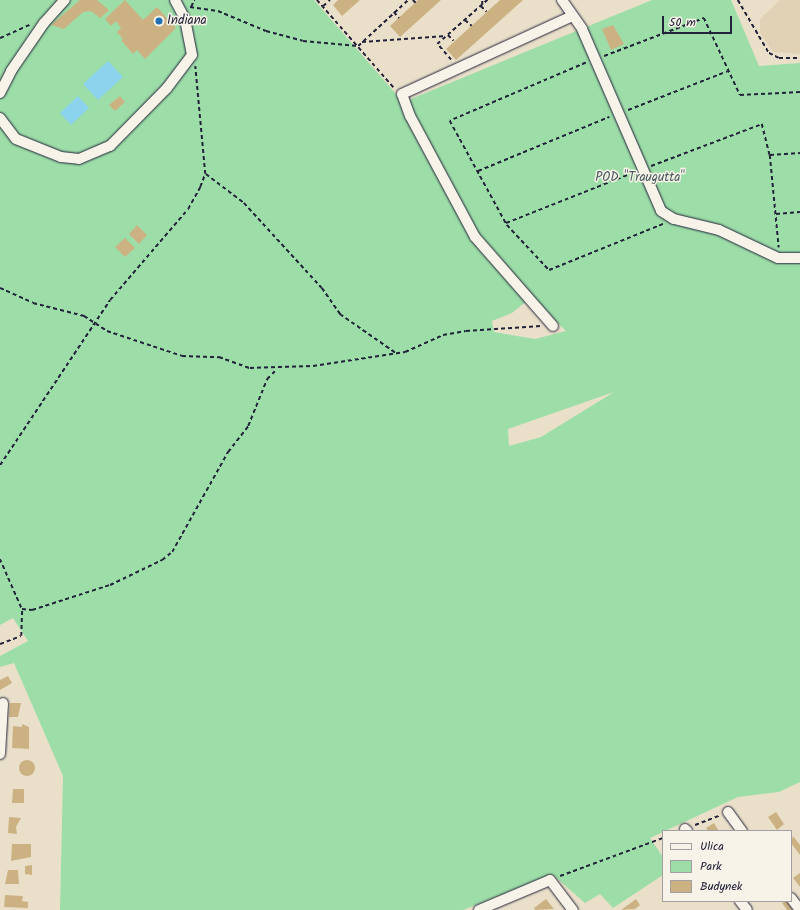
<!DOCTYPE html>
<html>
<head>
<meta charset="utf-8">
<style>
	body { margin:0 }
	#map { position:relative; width:800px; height:910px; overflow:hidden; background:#eae0ca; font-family:Kalam,sans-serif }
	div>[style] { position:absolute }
	.built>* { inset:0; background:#e1d2b5 }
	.green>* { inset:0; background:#9ddea8 }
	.water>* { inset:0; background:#8cd3ed }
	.building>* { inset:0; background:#ccb283 }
	.round { border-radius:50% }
	.path>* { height:1.5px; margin-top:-0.75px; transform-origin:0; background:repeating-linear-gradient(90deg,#22223b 0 4px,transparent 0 7px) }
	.roads { filter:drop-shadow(0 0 1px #22223b) drop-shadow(0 0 1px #22223b) }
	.minor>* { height:10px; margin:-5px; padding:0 5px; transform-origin:5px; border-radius:5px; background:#f7f3e8 }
	.dots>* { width:11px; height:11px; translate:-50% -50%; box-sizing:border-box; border:2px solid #f7f3e8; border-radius:50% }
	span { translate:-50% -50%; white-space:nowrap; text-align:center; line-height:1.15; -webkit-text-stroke:3px #f7f3e8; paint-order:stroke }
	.poi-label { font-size:13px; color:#22223b }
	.left { translate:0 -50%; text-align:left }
	.park-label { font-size:13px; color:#475a5c }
	.legend { position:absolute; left:662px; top:830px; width:130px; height:72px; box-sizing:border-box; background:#f7f3e8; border:1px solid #a29fa3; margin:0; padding:5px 7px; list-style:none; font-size:12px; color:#22223b }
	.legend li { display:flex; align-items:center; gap:8px; height:20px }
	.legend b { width:20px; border:1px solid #a29fa3 }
	.scale { position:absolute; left:662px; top:16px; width:70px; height:18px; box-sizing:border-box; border:2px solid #22223b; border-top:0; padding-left:5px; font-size:12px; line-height:14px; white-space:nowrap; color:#22223b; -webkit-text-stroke:3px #f7f3e8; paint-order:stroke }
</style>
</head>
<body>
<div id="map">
	<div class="built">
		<div style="clip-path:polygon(780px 0,800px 0,800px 54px,773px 52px,760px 33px,760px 19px)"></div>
	</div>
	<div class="green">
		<div style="clip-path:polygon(evenodd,0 0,314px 0,396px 94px,423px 148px,406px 101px,652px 0,731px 0,759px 66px,800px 63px,800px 782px,779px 792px,738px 797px,650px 838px,663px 857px,663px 875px,613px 908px,600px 894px,585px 903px,553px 875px,463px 910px,60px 910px,63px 776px,14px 663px,0 667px,0 656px,28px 641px,13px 618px,0 625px,0 0,527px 291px,556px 321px,566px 331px,535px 339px,494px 332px,492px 321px,512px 313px,528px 300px,527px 291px,0 0,614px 392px,541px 437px,509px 446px,508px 429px,614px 392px)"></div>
	</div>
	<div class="water">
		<div style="clip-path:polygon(108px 61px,123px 77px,98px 100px,83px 84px)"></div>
		<div style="clip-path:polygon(78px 96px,89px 108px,71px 125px,60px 113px)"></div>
	</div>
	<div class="building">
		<div style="clip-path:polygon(80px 0,97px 0,109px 10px,100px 18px,91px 11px,83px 12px,64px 29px,51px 25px)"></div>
		<div style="clip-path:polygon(125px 0,143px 20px,157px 7px,176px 28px,145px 59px,137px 50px,133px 54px,121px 40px,123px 39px,117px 32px,121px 28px,116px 21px,111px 26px,105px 19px)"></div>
		<div style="clip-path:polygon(338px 0,360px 0,342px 16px,333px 5px)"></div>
		<div style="clip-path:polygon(418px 0,441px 0,400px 37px,390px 26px)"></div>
		<div style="clip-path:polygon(500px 0,523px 0,456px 60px,446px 49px)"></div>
		<div style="clip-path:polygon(613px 25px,624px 44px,611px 50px,602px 29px)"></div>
		<div style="clip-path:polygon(120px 96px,125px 102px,115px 111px,109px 105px)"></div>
		<div style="clip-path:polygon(137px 225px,147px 235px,139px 244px,129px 234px)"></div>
		<div style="clip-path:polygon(125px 238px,135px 248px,125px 257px,115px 247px)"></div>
		<div style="clip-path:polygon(8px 676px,12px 683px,0 690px,0 680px)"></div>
		<div style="clip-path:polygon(10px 703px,21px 703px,18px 717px,9px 717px)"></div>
		<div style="clip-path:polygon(22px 724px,29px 727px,29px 749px,12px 748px,13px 726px,22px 727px)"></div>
		<div class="round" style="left:19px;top:760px;width:16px;height:16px"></div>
		<div style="clip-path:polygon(13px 789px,24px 789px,24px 803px,12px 803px)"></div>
		<div style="clip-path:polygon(776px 812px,784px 824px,777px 830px,768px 817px)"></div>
		<div style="clip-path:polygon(9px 817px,21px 818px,16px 827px,17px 834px,8px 833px)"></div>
		<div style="clip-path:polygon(714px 823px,719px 831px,708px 831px,706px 828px)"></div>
		<div style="clip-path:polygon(793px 836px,800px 845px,800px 855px,791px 843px)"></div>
		<div style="clip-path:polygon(12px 844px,31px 844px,31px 857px,11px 861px)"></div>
		<div style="clip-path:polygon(32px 865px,32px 875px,25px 874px,25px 866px)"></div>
		<div style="clip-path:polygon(8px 870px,18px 870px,19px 884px,5px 884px)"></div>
		<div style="clip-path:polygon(800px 873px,800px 887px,793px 878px)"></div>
		<div style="clip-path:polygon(5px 895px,23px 896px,22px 901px,28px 902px,28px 908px,4px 907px)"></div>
		<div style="clip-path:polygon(546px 899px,554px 909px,535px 910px,534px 908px)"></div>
		<div style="clip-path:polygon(636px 899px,640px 905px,635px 909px,621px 910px)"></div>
		<div style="clip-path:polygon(786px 901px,789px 905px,793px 910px,787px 910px,782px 903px)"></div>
	</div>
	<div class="path">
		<div style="left:317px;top:0;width:118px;rotate:48.8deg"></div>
		<div style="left:413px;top:0;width:4px;rotate:45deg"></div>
		<div style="left:738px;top:0;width:61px;rotate:59.7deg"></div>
		<div style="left:769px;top:53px;width:11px;rotate:27deg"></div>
		<div style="left:779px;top:58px;width:21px"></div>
		<div style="left:482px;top:5px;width:5px;rotate:-90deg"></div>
		<div style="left:323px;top:6px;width:9px;rotate:-41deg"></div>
		<div style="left:481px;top:6px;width:8px;rotate:45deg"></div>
		<div style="left:190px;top:7px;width:28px;rotate:8deg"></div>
		<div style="left:218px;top:11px;width:52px;rotate:22.6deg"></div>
		<div style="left:266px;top:31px;width:38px;rotate:15deg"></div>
		<div style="left:303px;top:41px;width:55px;rotate:5.2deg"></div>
		<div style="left:358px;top:46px;width:68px;rotate:-42.6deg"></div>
		<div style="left:191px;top:7px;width:8px;rotate:-67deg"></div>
		<div style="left:394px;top:12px;width:8px;rotate:50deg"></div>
		<div style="left:465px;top:20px;width:9px;rotate:41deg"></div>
		<div style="left:448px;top:35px;width:8px;rotate:45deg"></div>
		<div style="left:0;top:38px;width:34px;rotate:-24deg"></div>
		<div style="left:362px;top:42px;width:84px;rotate:-4.1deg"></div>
		<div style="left:604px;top:56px;width:107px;rotate:-20.8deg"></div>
		<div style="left:704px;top:18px;width:85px;rotate:64.9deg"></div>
		<div style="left:740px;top:95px;width:60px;rotate:-2.9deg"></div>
		<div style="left:451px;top:60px;width:21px;rotate:-131deg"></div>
		<div style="left:437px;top:44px;width:67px;rotate:-41.3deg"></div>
		<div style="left:586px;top:63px;width:148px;rotate:156.9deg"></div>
		<div style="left:450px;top:121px;width:119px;rotate:61.3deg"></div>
		<div style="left:507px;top:225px;width:62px;rotate:47deg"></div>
		<div style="left:549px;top:270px;width:123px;rotate:-22deg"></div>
		<div style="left:628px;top:110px;width:107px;rotate:-21.3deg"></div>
		<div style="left:770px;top:155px;width:30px;rotate:-4deg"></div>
		<div style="left:651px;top:166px;width:119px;rotate:-20.7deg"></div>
		<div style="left:762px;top:124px;width:32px;rotate:76deg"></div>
		<div style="left:770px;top:155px;width:93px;rotate:84.5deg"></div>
		<div style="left:478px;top:171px;width:142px;rotate:-22.4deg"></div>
		<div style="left:206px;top:174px;width:48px;rotate:37.3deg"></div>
		<div style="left:244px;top:203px;width:115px;rotate:47.5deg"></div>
		<div style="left:322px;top:288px;width:32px;rotate:55deg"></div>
		<div style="left:340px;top:314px;width:68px;rotate:34.9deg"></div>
		<div style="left:776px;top:214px;width:24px;rotate:-5deg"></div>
		<div style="left:506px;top:223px;width:139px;rotate:-21.6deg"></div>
		<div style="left:0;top:288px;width:36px;rotate:24deg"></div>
		<div style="left:33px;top:303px;width:53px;rotate:14.3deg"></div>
		<div style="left:84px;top:316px;width:27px;rotate:33deg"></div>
		<div style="left:107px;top:331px;width:79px;rotate:18.4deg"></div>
		<div style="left:182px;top:356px;width:37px;rotate:2deg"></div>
		<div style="left:219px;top:357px;width:33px;rotate:20deg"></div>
		<div style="left:250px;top:368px;width:63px;rotate:-1.8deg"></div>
		<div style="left:313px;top:366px;width:93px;rotate:-8.7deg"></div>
		<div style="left:405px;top:352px;width:42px;rotate:-24.1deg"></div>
		<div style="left:443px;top:335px;width:23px;rotate:-10deg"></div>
		<div style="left:466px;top:331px;width:75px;rotate:-3.8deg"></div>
		<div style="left:0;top:465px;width:198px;rotate:-56.3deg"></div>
		<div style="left:110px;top:300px;width:120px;rotate:-49.4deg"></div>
		<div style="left:188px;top:209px;width:25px;rotate:-61deg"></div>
		<div style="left:200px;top:187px;width:14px;rotate:-69deg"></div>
		<div style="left:205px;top:174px;width:108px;rotate:-95.3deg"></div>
		<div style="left:0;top:559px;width:55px;rotate:66.3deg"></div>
		<div style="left:0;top:644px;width:22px;rotate:-21deg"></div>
		<div style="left:21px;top:636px;width:27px;rotate:-88deg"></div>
		<div style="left:22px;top:609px;width:10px;rotate:6deg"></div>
		<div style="left:32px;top:610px;width:82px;rotate:-17.8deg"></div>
		<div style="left:110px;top:585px;width:58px;rotate:-25.7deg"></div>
		<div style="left:162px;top:560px;width:13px;rotate:-39deg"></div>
		<div style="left:172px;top:552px;width:115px;rotate:-60.8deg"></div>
		<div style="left:228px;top:452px;width:33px;rotate:-52deg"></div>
		<div style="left:248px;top:426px;width:51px;rotate:-68deg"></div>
		<div style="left:267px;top:379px;width:14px;rotate:-45deg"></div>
		<div style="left:695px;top:825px;width:26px;rotate:-21deg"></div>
		<div style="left:560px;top:876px;width:110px;rotate:-20.3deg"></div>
	</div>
	<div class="roads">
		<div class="minor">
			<div style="left:562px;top:0;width:35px;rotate:55deg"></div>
			<div style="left:582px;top:29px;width:198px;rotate:66.5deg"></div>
			<div style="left:661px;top:211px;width:15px;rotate:32deg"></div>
			<div style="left:674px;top:219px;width:46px;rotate:13.7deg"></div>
			<div style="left:719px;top:230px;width:65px;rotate:25.4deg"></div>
			<div style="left:778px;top:258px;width:22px"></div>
			<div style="left:0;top:93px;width:25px;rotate:-63deg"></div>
			<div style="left:11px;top:71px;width:58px;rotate:-55.5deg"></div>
			<div style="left:44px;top:23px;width:31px;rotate:-48deg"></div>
			<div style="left:0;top:118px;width:26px;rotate:53deg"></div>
			<div style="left:16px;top:139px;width:48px;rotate:21.8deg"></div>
			<div style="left:61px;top:157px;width:18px;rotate:6deg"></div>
			<div style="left:79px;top:159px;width:34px;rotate:-23deg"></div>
			<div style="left:110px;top:146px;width:81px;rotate:-45.5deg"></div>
			<div style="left:167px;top:88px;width:41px;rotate:-52.9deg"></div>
			<div style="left:192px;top:55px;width:37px;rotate:-101deg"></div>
			<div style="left:185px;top:19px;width:21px;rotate:-118deg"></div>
			<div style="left:553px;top:326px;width:118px;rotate:-131.2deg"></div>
			<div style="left:475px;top:237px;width:137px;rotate:-118.2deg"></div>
			<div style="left:410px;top:116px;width:23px;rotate:-110deg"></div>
			<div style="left:402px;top:94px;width:185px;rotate:-24.6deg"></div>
			<div style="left:0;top:754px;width:51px;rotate:-86.6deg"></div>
			<div style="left:728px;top:812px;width:24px;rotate:54deg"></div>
			<div style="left:685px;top:829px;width:3px;rotate:45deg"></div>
			<div style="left:791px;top:898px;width:15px;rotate:53deg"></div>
			<div style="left:740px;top:901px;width:11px;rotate:52deg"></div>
			<div style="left:479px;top:910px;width:77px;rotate:-22.9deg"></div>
			<div style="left:550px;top:880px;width:38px;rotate:53deg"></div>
		</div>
	</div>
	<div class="dots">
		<div style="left:159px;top:21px;background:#1f6fb2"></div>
	</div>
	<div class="poi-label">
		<span class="left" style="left:167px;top:21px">Indiana</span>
	</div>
	<div class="park-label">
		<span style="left:640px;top:178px">POD "Traugutta"</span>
	</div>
	<ul class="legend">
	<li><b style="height:5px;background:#f7f3e8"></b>Ulica</li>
	<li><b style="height:11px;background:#9ddea8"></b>Park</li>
	<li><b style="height:11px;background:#ccb283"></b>Budynek</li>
	</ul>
	<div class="scale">50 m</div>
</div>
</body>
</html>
